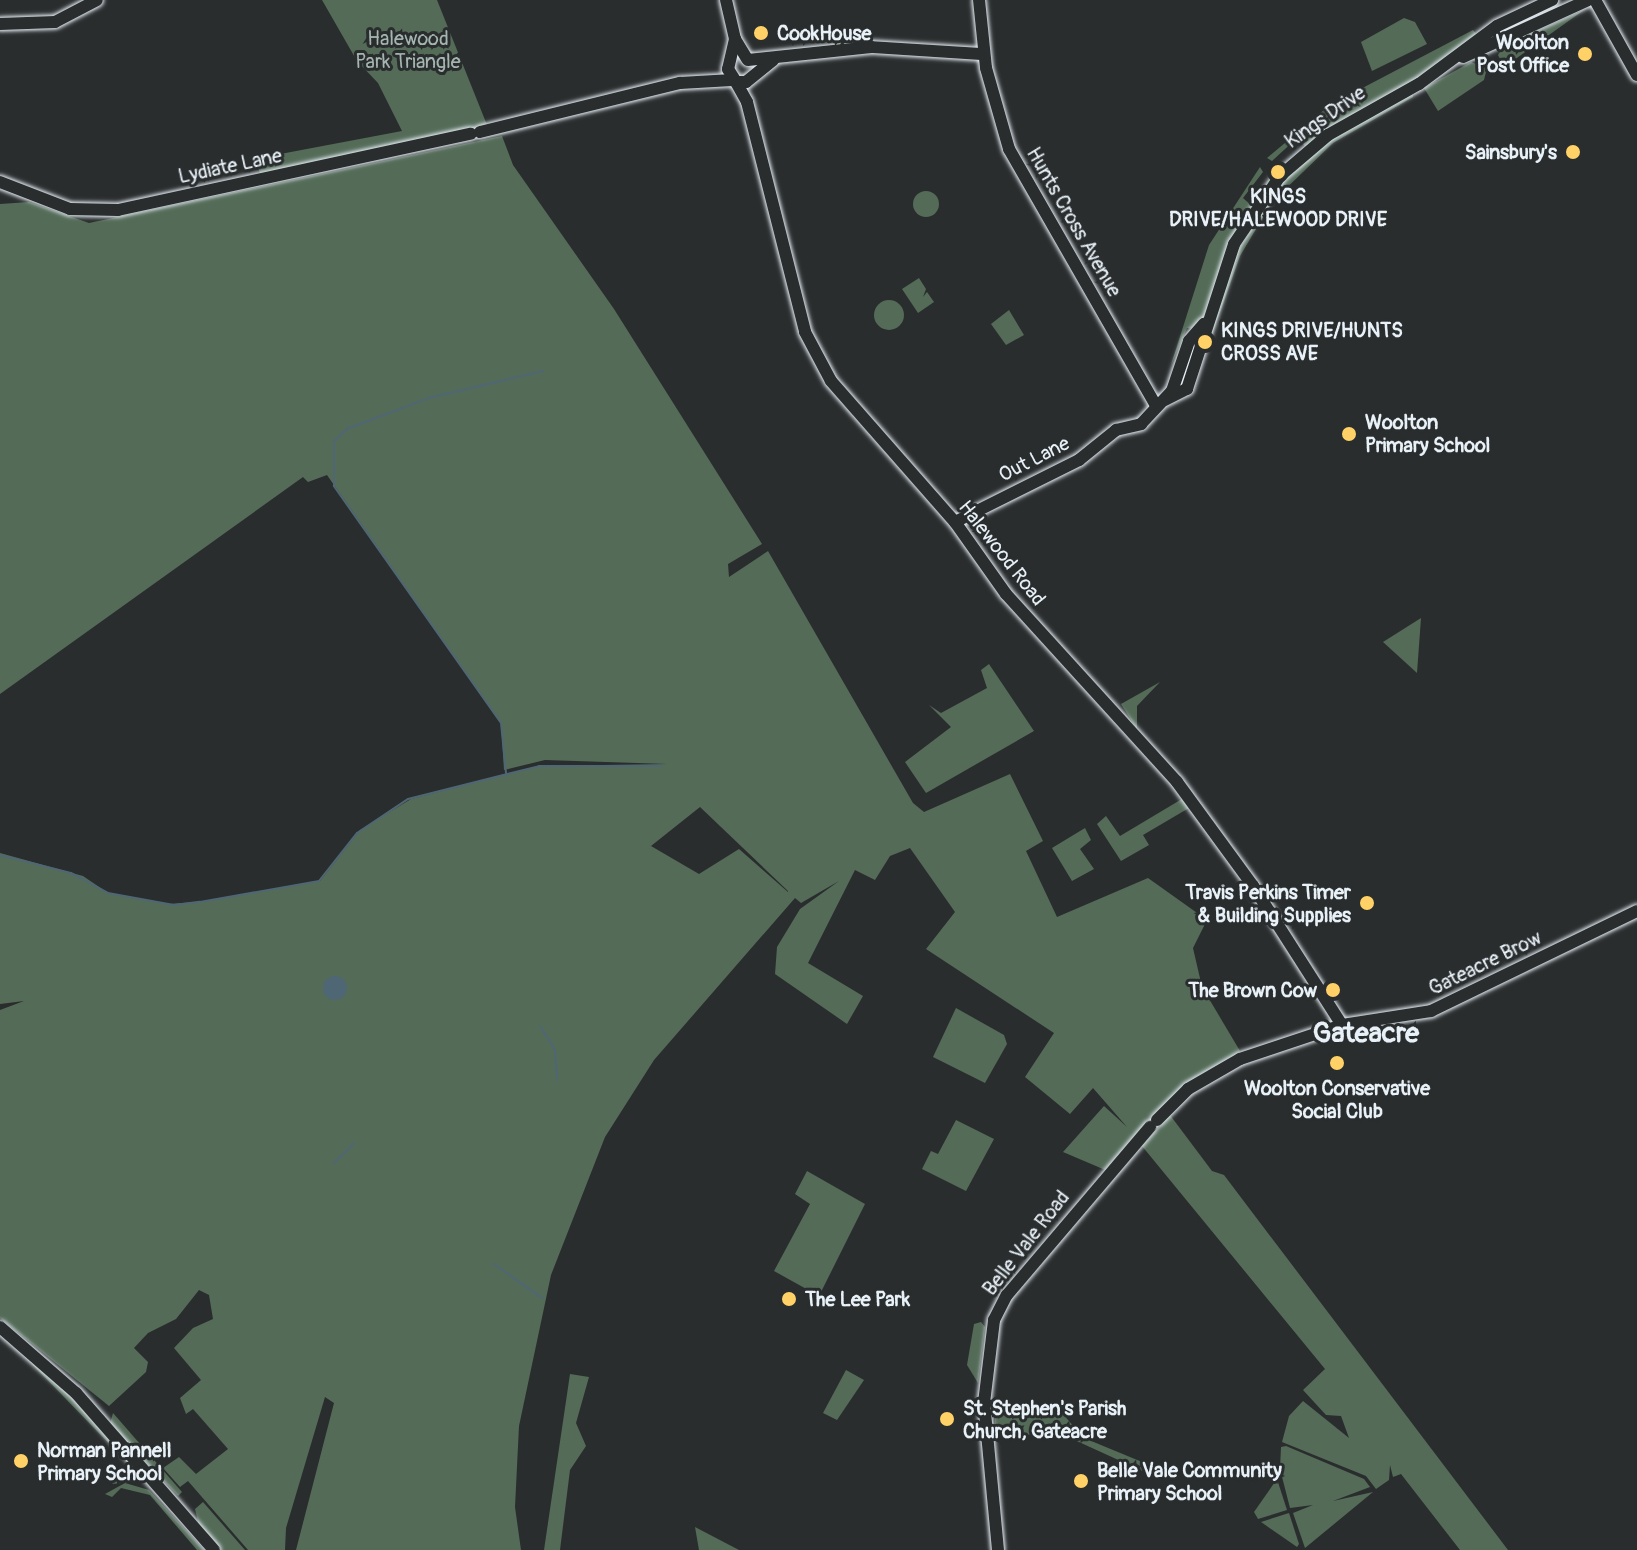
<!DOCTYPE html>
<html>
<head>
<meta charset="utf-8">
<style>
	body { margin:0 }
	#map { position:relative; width:1637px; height:1550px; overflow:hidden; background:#2a2d2e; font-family:Pangolin,sans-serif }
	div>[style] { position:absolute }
	.green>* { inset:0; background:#546b58 }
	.round { border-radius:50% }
	.water>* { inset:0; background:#4f6774 }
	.stream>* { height:2px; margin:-1px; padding:0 1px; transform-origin:1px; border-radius:1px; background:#4f6774 }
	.roads { filter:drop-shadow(0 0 2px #e8f1f8) drop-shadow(0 0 2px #e8f1f8) }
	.secondary>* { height:12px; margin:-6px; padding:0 6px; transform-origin:6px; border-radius:6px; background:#2a2d2e }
	.dots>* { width:22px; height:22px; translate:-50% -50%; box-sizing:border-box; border:4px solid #2a2d2e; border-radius:50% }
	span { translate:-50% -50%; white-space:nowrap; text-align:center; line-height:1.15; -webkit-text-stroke:6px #2a2d2e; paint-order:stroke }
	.poi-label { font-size:20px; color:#e8f1f8; font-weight:700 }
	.left { translate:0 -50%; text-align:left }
	.right { translate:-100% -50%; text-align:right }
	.park-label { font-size:20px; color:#a5b5b0 }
	.street-label { font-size:20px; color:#e8f1f8 }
	.district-label { font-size:28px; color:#e8f1f8; font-weight:700 }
</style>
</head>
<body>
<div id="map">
	<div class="green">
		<div style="clip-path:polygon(322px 0,437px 0,487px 125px,261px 175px,256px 164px,275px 155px,402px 131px,378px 83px,357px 61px)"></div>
		<div style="clip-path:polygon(1584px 10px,1507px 65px,1503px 65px,1498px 55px,1504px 46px)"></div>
		<div style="clip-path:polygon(1404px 18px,1415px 22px,1427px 44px,1372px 71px,1361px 42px)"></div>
		<div style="clip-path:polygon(1473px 30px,1478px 36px,1443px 63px,1306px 147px,1297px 138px,1272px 161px,1267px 158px,1330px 105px)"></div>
		<div style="clip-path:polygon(1471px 62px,1487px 68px,1484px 80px,1438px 111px,1424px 88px)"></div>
		<div style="clip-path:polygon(1413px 91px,1413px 97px,1333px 143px,1272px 202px,1240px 256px,1199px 371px,1236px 254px,1283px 181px,1330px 139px)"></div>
		<div style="clip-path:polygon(evenodd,502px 136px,513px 165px,614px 309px,762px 544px,728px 564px,729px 577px,768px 551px,913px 803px,924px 812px,1010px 774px,1043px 841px,1026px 851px,1057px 917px,1148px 878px,1207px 920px,1193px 948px,1202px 987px,1240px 1051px,1181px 1095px,1110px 1172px,1063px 1152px,1104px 1106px,1127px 1127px,1093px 1088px,1070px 1114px,1025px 1077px,1054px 1033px,926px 949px,955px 912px,910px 848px,890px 856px,875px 880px,855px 870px,808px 963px,863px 996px,847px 1024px,775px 974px,777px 947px,800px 909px,839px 881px,801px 903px,795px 898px,654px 1060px,605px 1137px,551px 1275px,519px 1426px,515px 1507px,521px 1550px,296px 1550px,334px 1403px,325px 1397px,286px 1528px,285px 1550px,248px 1550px,188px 1481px,180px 1487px,163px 1468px,179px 1457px,196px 1474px,228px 1449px,193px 1409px,186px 1414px,180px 1398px,201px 1380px,174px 1348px,193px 1328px,213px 1319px,209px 1295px,199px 1290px,176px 1319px,148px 1333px,134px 1348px,148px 1362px,146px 1372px,109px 1406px,0 1318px,0 1010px,24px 1001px,0 1004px,0 853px,83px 876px,108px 893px,169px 904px,208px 901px,320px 881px,360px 830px,411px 799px,539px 766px,667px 764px,545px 760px,504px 770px,501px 723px,327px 475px,308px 482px,303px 477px,0 694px,0 204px,29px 202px,89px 223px,502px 136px,700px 807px,788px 891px,788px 892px,739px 849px,699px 874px,651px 846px,700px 807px)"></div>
		<div style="clip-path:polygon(1260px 167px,1263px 172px,1243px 198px,1253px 207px,1218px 276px,1202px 322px,1195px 329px,1187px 328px,1171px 365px,1209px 245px)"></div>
		<div class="round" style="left:913px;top:191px;width:26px;height:26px"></div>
		<div style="clip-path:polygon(919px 278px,926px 289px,923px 297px,927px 292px,934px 302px,918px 313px,902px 289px)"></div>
		<div class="round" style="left:874px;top:300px;width:30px;height:30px"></div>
		<div style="clip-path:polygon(1009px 310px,1024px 335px,1006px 345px,991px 324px)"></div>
		<div style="clip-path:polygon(1421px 618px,1417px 673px,1383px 642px)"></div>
		<div style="clip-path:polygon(989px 664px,1034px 731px,926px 793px,905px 762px,951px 727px,929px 705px,941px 713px,987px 688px,981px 670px)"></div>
		<div style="clip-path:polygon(1160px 682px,1137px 706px,1137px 729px,1121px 704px)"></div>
		<div style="clip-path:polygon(1187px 796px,1194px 805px,1143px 835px,1149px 845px,1121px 861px,1097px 824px,1106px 816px,1120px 836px)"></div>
		<div style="clip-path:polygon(1085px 828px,1091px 840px,1080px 849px,1094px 869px,1072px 881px,1052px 848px)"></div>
		<div style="clip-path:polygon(956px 1008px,1004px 1035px,1007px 1044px,985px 1083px,933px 1057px)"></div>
		<div style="clip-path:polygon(1170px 1115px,1212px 1171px,1224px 1175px,1508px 1550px,1460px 1550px,1401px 1474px,1393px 1477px,1390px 1465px,1389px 1480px,1376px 1489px,1366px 1476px,1282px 1442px,1289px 1416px,1303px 1401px,1349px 1438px,1341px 1416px,1326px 1415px,1303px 1390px,1325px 1369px,1142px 1146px)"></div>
		<div style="clip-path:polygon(956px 1120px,994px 1139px,966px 1191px,922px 1169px,931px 1151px,938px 1154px)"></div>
		<div style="clip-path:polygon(807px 1171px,865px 1204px,819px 1296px,774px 1271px,810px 1204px,795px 1194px)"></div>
		<div style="clip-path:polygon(981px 1322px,985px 1327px,978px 1383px,967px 1365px,974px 1324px)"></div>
		<div style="clip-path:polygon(0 1331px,63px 1385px,142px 1475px,141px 1481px,112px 1484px,129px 1464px)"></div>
		<div style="clip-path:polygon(846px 1370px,864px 1380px,837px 1420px,823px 1413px)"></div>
		<div style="clip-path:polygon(570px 1374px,589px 1377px,576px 1423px,586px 1446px,570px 1470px,560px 1550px,544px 1550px)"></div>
		<div style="clip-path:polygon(1053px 1403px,1084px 1438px,1159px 1469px,1160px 1479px,1057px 1432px,996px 1438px,994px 1405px)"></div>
		<div style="clip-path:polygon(113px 1413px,182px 1492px,178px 1496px,110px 1424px)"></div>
		<div style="clip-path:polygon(1286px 1446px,1364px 1479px,1370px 1487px,1333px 1501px,1373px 1492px,1305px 1548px,1293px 1513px,1313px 1505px,1290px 1508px,1280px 1469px,1281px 1447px)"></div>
		<div style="clip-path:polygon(1277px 1479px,1287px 1510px,1258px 1519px,1254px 1512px)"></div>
		<div style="clip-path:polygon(125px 1483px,149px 1490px,204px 1550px,197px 1550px,150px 1495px,121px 1488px,112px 1497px,105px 1494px)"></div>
		<div style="clip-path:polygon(203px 1502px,245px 1550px,220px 1550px,199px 1526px,195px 1509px)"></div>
		<div style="clip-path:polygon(1289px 1513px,1299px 1544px,1297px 1547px,1261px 1522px)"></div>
		<div style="clip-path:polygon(695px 1527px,739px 1550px,699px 1550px)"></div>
	</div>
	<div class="water">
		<div class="round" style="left:323px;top:976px;width:24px;height:24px"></div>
	</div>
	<div class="stream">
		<div style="left:506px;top:773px;width:50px;rotate:-95.7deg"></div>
		<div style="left:501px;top:723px;width:290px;rotate:-125.2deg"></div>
		<div style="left:334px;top:486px;width:45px;rotate:-90deg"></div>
		<div style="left:334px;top:441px;width:18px;rotate:-43deg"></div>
		<div style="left:347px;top:429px;width:88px;rotate:-20.7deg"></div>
		<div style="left:429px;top:398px;width:117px;rotate:-13.3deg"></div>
		<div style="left:0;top:855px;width:73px;rotate:14.2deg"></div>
		<div style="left:71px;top:873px;width:42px;rotate:28.4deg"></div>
		<div style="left:108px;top:893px;width:67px;rotate:10.3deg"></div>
		<div style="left:174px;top:905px;width:26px;rotate:-7deg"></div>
		<div style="left:200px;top:902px;width:121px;rotate:-10deg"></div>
		<div style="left:319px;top:881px;width:61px;rotate:-51.6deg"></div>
		<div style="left:357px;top:833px;width:61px;rotate:-33.7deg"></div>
		<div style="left:408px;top:799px;width:135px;rotate:-14.1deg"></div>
		<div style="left:539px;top:766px;width:122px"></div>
		<div style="left:540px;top:1026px;width:28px;rotate:58deg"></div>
		<div style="left:555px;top:1050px;width:30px;rotate:86deg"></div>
		<div style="left:334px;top:1163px;width:28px;rotate:-44deg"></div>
		<div style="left:494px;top:1264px;width:59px;rotate:35.3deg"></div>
	</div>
	<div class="roads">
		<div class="secondary">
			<div style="left:726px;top:0;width:40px;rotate:77deg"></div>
			<div style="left:735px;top:39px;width:23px;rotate:59deg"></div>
			<div style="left:979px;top:0;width:68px;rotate:84.1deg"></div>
			<div style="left:986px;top:68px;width:84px;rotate:74.1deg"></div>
			<div style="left:1009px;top:149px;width:296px;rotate:60.2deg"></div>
			<div style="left:1595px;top:0;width:86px;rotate:60.8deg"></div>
			<div style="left:0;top:24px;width:55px;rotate:-2.1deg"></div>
			<div style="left:55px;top:22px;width:47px;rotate:-27.6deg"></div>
			<div style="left:735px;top:39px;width:31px;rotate:103deg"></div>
			<div style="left:728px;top:69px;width:15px;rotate:58deg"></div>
			<div style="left:736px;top:82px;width:10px"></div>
			<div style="left:746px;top:82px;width:35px;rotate:-39deg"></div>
			<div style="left:1463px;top:57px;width:137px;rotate:-24.5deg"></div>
			<div style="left:748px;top:60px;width:124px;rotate:-6deg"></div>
			<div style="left:871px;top:47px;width:112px;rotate:3.6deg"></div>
			<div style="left:736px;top:82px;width:23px;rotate:61deg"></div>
			<div style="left:747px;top:102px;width:237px;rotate:75.8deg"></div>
			<div style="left:805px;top:332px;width:55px;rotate:62deg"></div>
			<div style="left:831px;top:381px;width:188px;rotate:48.7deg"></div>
			<div style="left:955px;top:522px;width:88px;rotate:54.7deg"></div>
			<div style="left:1006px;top:594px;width:254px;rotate:47.7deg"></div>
			<div style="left:1177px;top:782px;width:129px;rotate:53.8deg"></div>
			<div style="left:1253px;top:886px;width:165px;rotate:57.4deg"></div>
			<div style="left:480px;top:132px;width:206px;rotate:-13.8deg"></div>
			<div style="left:680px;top:83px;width:52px;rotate:-3.3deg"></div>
			<div style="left:0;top:182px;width:75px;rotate:21.1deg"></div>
			<div style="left:70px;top:209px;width:48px;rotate:1.2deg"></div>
			<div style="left:118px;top:210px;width:361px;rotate:-12.2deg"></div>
			<div style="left:1165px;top:400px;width:25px;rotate:-27deg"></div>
			<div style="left:1187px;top:389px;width:152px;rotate:-72deg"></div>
			<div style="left:1234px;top:244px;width:82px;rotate:-55.9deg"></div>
			<div style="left:1280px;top:176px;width:63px;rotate:-40.5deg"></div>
			<div style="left:1328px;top:135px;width:104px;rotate:-29.3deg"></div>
			<div style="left:1419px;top:84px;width:97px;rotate:-36.6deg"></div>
			<div style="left:1497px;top:26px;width:61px;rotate:-25.3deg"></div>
			<div style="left:955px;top:522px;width:139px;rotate:-26.6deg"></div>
			<div style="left:1079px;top:460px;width:48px;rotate:-39deg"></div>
			<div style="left:1116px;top:430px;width:26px;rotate:-13deg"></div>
			<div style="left:1141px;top:424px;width:45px;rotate:-46.8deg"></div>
			<div style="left:1172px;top:391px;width:53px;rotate:-71.2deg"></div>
			<div style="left:1189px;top:341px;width:23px;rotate:-49deg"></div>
			<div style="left:1157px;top:1120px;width:44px;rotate:-45deg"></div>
			<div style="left:1188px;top:1089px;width:60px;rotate:-30deg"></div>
			<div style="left:1240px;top:1059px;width:108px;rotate:-18.4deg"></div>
			<div style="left:1342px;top:1025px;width:90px;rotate:-8.9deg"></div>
			<div style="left:1431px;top:1011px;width:229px;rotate:-25.9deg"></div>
			<div style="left:0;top:1327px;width:101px;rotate:41deg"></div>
			<div style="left:76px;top:1393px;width:209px;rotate:48.7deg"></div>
			<div style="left:998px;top:1550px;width:148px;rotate:-95.4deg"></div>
			<div style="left:984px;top:1403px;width:84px;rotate:-83.1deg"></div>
			<div style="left:994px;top:1320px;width:28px;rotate:-63deg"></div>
			<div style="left:1007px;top:1295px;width:221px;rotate:-49.6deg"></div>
		</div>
	</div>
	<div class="dots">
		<div style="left:761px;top:33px;background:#ffd166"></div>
		<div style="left:1585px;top:54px;background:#ffd166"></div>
		<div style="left:1573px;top:152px;background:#ffd166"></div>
		<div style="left:1278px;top:172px;background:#ffd166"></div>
		<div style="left:1205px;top:342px;background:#ffd166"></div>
		<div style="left:1349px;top:434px;background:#ffd166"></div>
		<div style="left:1367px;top:903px;background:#ffd166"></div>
		<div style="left:1333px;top:990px;background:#ffd166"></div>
		<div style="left:1337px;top:1063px;background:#ffd166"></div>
		<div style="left:789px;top:1299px;background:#ffd166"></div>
		<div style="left:947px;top:1419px;background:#ffd166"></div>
		<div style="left:21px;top:1461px;background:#ffd166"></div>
		<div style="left:1081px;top:1481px;background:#ffd166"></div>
	</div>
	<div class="poi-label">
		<span class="left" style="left:777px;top:33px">CookHouse</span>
		<span class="right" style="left:1569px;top:54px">Woolton<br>Post Office</span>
		<span class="right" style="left:1557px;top:152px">Sainsbury's</span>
		<span style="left:1278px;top:208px">KINGS<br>DRIVE/HALEWOOD DRIVE</span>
		<span class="left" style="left:1221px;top:342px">KINGS DRIVE/HUNTS<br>CROSS AVE</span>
		<span class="left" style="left:1365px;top:434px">Woolton<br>Primary School</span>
		<span class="right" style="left:1351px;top:904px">Travis Perkins Timer<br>&amp; Building Supplies</span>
		<span class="right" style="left:1317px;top:990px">The Brown Cow</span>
		<span style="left:1337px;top:1100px">Woolton Conservative<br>Social Club</span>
		<span class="left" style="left:805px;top:1299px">The Lee Park</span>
		<span class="left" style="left:963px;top:1420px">St. Stephen's Parish<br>Church, Gateacre</span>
		<span class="left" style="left:37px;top:1462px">Norman Pannell<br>Primary School</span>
		<span class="left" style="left:1097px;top:1482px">Belle Vale Community<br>Primary School</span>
	</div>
	<div class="park-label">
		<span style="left:408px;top:50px">Halewood<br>Park Triangle</span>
	</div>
	<div class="street-label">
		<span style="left:1325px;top:117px;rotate:-35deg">Kings Drive</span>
		<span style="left:230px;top:166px;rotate:-12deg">Lydiate Lane</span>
		<span style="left:1074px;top:222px;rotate:60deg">Hunts Cross Avenue</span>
		<span style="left:1034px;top:459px;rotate:-27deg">Out Lane</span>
		<span style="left:1002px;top:553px;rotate:52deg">Halewood Road</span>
		<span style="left:1485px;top:963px;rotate:-26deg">Gateacre Brow</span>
		<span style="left:1026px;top:1243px;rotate:-52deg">Belle Vale Road</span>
	</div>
	<div class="district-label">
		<span style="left:1366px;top:1034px">Gateacre</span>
	</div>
</div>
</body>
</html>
